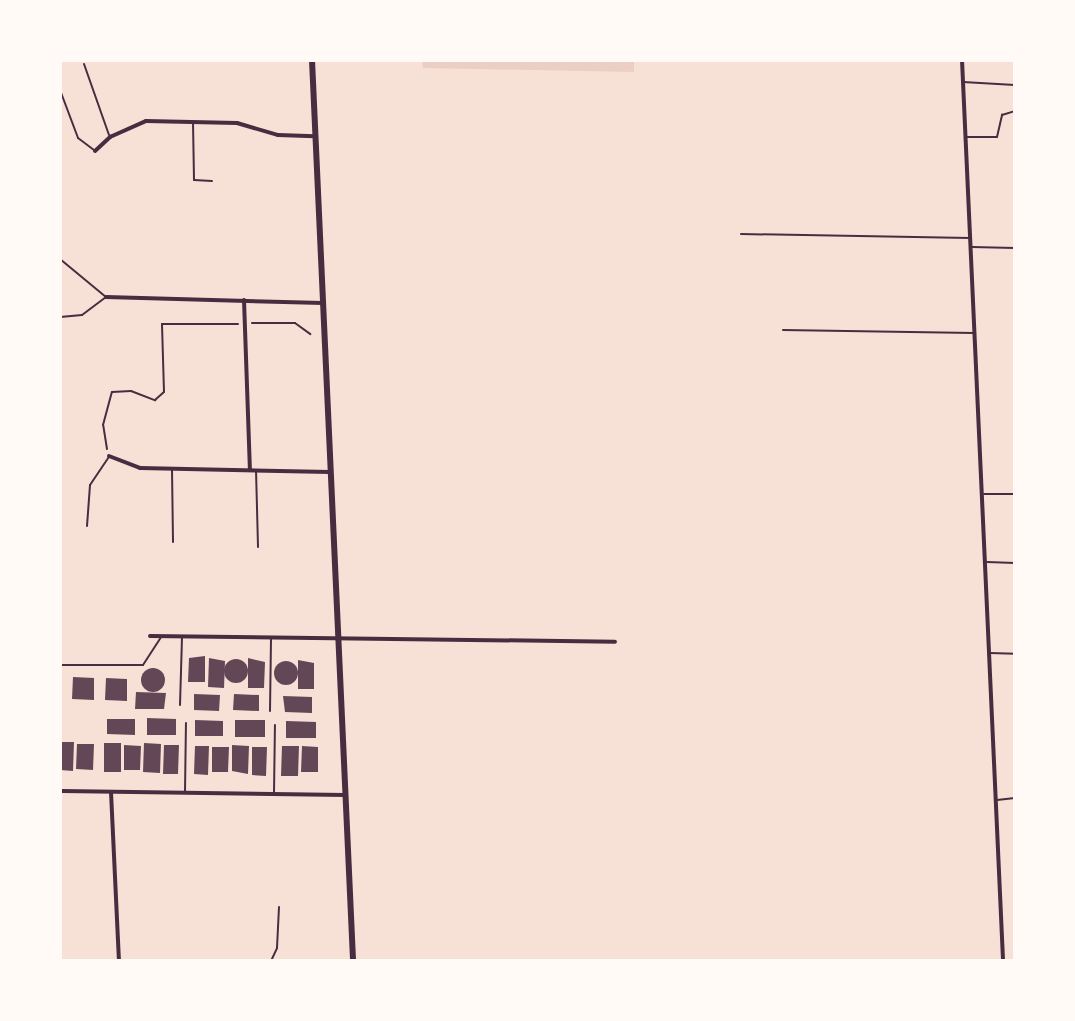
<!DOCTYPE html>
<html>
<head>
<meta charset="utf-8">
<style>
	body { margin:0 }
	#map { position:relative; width:1075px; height:1021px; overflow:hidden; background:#f7e1d7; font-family:"Asap Condensed",sans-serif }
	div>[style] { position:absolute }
	.green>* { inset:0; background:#ebcfc5 }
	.building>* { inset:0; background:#644757 }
	.round { border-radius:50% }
	.path>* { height:2px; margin:-1px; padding:0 1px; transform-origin:1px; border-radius:1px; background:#4a2c40 }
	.service>* { height:2px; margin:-1px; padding:0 1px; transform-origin:1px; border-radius:1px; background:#4a2c40 }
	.minor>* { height:4px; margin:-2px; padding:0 2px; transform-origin:2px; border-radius:2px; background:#4a2c40 }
	.tertiary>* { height:6px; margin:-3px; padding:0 3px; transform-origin:3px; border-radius:3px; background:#4a2c40 }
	span { translate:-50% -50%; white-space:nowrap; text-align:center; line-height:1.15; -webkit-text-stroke:7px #fffaf5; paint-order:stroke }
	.frame { position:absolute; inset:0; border:62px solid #fffaf5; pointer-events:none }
</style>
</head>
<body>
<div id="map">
	<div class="green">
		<div style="clip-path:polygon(422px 60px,634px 60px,634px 72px,423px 68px)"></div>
	</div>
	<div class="building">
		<div style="clip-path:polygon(205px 656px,205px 682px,188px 682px,189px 658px)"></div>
		<div style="clip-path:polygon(209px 658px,225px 661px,224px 688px,208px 687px)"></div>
		<div style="clip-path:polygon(248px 658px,265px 662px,264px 688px,248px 688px)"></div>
		<div class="round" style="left:224px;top:659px;width:24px;height:24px"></div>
		<div style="clip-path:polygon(298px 660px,314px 663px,314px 689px,298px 689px)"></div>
		<div class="round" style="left:274px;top:661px;width:24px;height:24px"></div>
		<div class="round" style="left:141px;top:668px;width:24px;height:24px"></div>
		<div style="clip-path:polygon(73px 677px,94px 678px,94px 700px,72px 699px)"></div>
		<div style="clip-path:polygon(106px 678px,127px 679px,127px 701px,105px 700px)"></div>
		<div style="clip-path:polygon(136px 692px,166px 693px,164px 709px,135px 709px)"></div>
		<div style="clip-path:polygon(194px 694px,220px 695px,219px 711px,194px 710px)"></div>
		<div style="clip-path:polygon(234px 694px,259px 695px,259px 711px,233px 710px)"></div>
		<div style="clip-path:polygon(283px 696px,312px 697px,312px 713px,285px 712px)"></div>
		<div style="clip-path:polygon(147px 718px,176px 719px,176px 735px,147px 735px)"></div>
		<div style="clip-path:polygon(107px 719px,135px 719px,135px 735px,107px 734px)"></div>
		<div style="clip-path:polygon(195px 720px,223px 721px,223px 736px,195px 736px)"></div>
		<div style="clip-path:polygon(235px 720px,265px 720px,265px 737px,235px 737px)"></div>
		<div style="clip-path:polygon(286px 721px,316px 722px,316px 738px,286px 738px)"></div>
		<div style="clip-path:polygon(60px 742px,74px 742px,73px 771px,60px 770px)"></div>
		<div style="clip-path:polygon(104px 743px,121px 743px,121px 772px,104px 772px)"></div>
		<div style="clip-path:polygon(144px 743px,161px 744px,160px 773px,143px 772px)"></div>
		<div style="clip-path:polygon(77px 744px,94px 744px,93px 770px,76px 769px)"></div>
		<div style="clip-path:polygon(124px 745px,141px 746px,140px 770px,124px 770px)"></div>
		<div style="clip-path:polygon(164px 745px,179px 745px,178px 774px,163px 774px)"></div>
		<div style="clip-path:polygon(232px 745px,249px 746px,248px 774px,232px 771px)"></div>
		<div style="clip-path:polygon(195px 746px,209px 746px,208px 775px,194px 774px)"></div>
		<div style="clip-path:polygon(282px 746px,299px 746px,298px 776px,281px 776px)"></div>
		<div style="clip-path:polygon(302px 746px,318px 747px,318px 772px,301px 772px)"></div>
		<div style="clip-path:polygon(212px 747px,229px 747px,228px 772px,212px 772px)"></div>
		<div style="clip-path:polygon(252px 747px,267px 747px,266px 776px,252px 775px)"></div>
	</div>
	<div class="path">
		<div style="left:252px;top:323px;width:43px"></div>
		<div style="left:295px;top:323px;width:19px;rotate:36deg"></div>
		<div style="left:107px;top:449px;width:24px;rotate:-99deg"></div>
		<div style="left:103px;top:425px;width:34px;rotate:-75deg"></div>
		<div style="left:112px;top:392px;width:19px;rotate:-3deg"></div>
		<div style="left:131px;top:391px;width:26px;rotate:21deg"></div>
		<div style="left:155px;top:400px;width:12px;rotate:-42deg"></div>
		<div style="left:164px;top:392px;width:68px;rotate:-91.7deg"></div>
		<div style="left:162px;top:324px;width:76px"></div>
	</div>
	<div class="service">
		<div style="left:84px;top:64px;width:75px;rotate:70.6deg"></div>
		<div style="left:963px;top:82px;width:52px;rotate:3.3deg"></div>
		<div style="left:60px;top:90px;width:51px;rotate:69.4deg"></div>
		<div style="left:78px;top:138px;width:20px;rotate:37deg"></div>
		<div style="left:193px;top:122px;width:58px;rotate:89deg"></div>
		<div style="left:194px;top:180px;width:18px;rotate:3deg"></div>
		<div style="left:966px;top:137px;width:31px"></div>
		<div style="left:997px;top:137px;width:23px;rotate:-77deg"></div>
		<div style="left:1002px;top:115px;width:14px;rotate:-17deg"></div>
		<div style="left:741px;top:234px;width:229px;rotate:1deg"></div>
		<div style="left:972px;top:247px;width:43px;rotate:1.3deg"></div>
		<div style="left:60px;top:249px;width:3px;rotate:-72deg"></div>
		<div style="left:60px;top:259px;width:60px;rotate:39.6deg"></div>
		<div style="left:106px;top:297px;width:30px;rotate:143deg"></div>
		<div style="left:82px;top:315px;width:22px;rotate:175deg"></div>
		<div style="left:783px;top:330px;width:191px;rotate:0.9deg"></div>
		<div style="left:172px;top:469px;width:73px;rotate:89.2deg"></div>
		<div style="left:256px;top:470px;width:77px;rotate:88.5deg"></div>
		<div style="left:984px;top:494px;width:31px"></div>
		<div style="left:87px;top:526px;width:41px;rotate:-85.8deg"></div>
		<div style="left:90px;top:485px;width:34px;rotate:-56deg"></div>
		<div style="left:987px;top:562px;width:28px;rotate:2deg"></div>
		<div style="left:990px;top:653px;width:25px;rotate:2deg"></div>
		<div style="left:60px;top:665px;width:83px"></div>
		<div style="left:143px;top:665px;width:33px;rotate:-57deg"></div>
		<div style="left:180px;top:705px;width:68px;rotate:-88.3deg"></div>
		<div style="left:270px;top:711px;width:72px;rotate:-89.2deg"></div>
		<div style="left:185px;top:792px;width:69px;rotate:-89.2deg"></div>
		<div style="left:274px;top:793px;width:68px;rotate:-89.2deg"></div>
		<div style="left:997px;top:800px;width:18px;rotate:-6deg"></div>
		<div style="left:271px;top:961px;width:14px;rotate:-65deg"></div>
		<div style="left:277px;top:948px;width:41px;rotate:-87.2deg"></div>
	</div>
	<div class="minor">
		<div style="left:962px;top:60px;width:902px;rotate:87.39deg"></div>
		<div style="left:95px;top:151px;width:21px;rotate:-43deg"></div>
		<div style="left:110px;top:137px;width:39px;rotate:-24deg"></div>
		<div style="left:146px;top:121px;width:91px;rotate:1.3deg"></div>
		<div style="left:237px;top:123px;width:43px;rotate:16.3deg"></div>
		<div style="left:278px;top:135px;width:37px;rotate:2deg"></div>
		<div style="left:106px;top:297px;width:217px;rotate:1.6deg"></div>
		<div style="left:244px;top:300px;width:169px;rotate:88deg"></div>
		<div style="left:109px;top:456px;width:33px;rotate:21deg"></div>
		<div style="left:140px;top:468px;width:190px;rotate:1.2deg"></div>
		<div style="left:150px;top:636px;width:465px;rotate:0.7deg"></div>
		<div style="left:62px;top:791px;width:283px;rotate:0.8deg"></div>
		<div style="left:111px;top:792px;width:169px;rotate:87.3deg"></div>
		<div style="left:224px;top:961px;width:38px"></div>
	</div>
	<div class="tertiary">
		<div style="left:312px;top:60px;width:902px;rotate:87.39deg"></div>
	</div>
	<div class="frame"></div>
</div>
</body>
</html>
